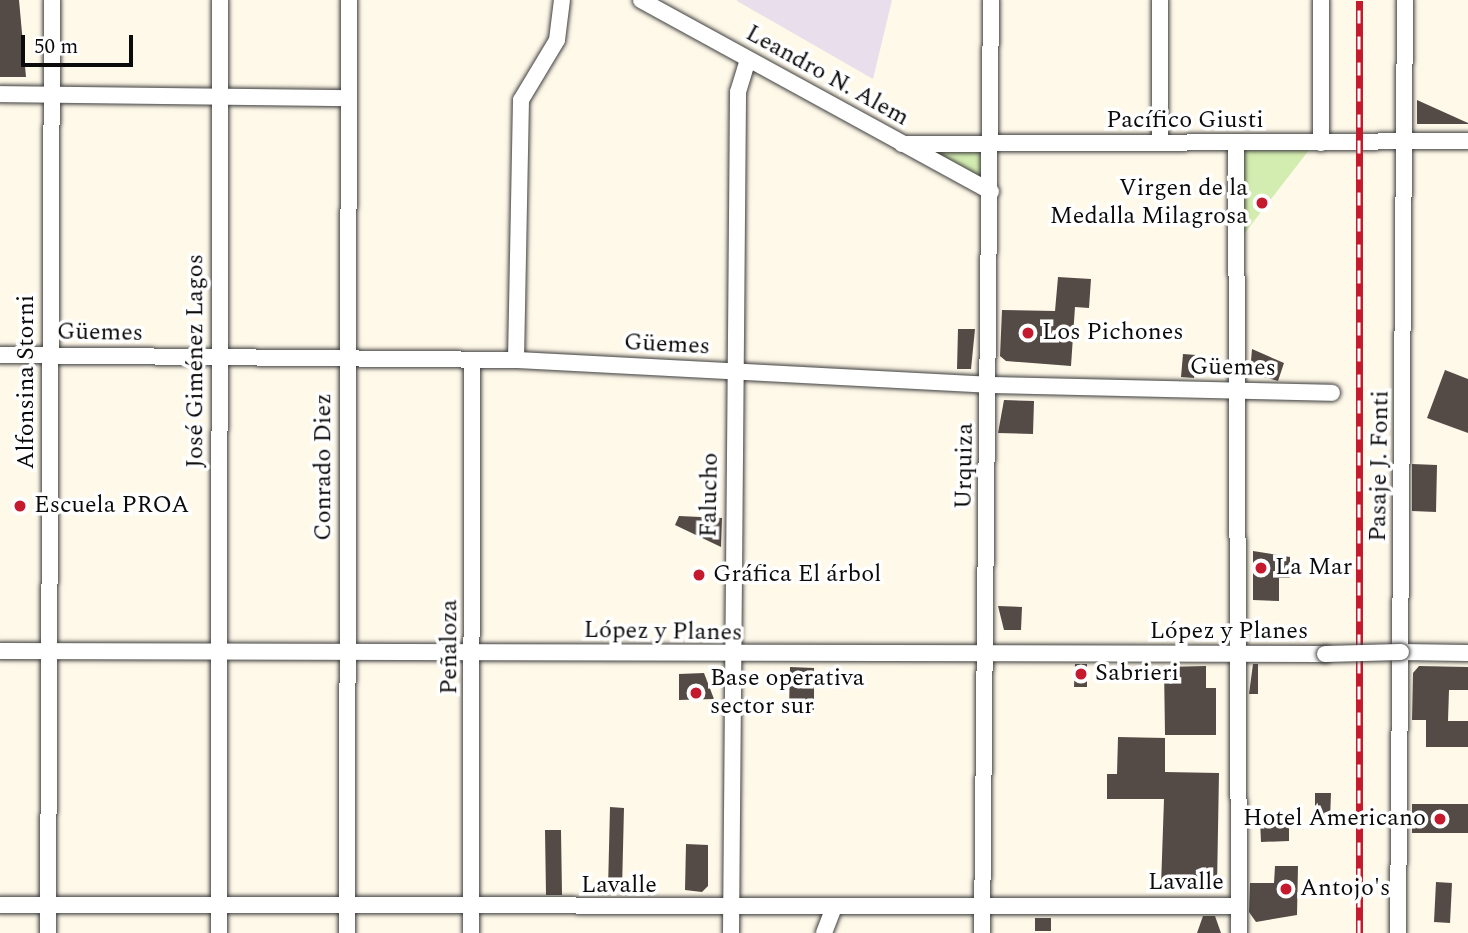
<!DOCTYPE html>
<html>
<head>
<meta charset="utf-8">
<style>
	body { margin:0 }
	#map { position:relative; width:1468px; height:933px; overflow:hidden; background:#fff9e9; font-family:Spectral,serif }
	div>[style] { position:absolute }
	.industrial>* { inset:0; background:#e9deeb }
	.green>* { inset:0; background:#d3ecb0 }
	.building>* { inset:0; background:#544b47 }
	.roads { filter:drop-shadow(0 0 2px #3e3e3e) drop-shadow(0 0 2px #3e3e3e) }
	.street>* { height:16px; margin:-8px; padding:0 8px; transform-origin:8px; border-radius:8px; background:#fff }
	.rail>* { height:7px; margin-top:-3.5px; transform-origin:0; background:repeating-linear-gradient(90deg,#fff 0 13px,#c5192e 0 26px); box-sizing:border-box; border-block:2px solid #c5192e }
	.bridges { filter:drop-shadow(0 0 2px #3e3e3e) drop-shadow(0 0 2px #3e3e3e) }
	.street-bridge>* { height:16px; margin:-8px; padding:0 8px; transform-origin:8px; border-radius:8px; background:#fff }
	.dots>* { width:19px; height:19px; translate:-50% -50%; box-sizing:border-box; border:4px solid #fff; border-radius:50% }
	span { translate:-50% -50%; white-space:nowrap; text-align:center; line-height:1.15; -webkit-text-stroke:7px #fff; paint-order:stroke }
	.street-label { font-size:24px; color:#0b0b0b }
	.poi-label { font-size:24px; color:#0b0b0b }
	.right { translate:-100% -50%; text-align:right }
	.left { translate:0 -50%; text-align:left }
	.scale { position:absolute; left:21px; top:35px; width:112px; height:32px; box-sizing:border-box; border:4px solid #0b0b0b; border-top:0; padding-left:9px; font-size:21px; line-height:24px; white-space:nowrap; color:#0b0b0b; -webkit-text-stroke:5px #fff; paint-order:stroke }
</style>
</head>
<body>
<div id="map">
	<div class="industrial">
		<div style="clip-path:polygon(892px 0,873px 79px,737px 1px,737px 0)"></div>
	</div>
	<div class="green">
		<div style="clip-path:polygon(902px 144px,991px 144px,991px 192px)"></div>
		<div style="clip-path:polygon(1240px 149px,1309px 150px,1244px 234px)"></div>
	</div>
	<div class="building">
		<div style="clip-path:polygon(0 0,19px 0,26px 77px,0 77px)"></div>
		<div style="clip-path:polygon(1417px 100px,1468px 123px,1468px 124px,1417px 124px)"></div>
		<div style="clip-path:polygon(1058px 277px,1091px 279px,1089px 308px,1075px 307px,1071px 366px,1006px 361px,1000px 356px,1002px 310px,1055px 311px)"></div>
		<div style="clip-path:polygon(958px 329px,975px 329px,971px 369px,957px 369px)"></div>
		<div style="clip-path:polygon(1252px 349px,1284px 363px,1278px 381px,1250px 373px)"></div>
		<div style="clip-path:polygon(1183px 354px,1196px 355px,1194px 378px,1181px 377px)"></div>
		<div style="clip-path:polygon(1445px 370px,1468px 379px,1468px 433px,1427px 418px)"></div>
		<div style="clip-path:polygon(1004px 400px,1034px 401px,1033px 434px,998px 433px)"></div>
		<div style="clip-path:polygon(1412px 464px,1437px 465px,1436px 512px,1412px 511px)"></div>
		<div style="clip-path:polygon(679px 516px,722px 518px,721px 547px,675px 525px)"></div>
		<div style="clip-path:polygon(1253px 551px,1290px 557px,1290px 578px,1279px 578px,1279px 601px,1253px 600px)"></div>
		<div style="clip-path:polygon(998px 606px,1022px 607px,1021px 630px,1004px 630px)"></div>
		<div style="clip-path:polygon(1075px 664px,1087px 664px,1087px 687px,1074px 687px)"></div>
		<div style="clip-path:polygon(1253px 664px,1258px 664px,1258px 694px,1249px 694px)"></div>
		<div style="clip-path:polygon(1206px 666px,1206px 688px,1216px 688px,1216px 735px,1165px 735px,1164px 667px)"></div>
		<div style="clip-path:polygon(1419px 666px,1468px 667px,1468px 690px,1449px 690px,1448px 721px,1468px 721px,1468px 747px,1426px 747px,1426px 720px,1412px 720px,1413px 673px)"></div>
		<div style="clip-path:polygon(790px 667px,814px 668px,814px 710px,789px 709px)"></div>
		<div style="clip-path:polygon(704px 673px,714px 699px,679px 700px,679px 674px)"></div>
		<div style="clip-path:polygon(1118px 737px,1165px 738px,1165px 772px,1219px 773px,1217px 886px,1161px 886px,1164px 799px,1107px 799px,1107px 774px,1117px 774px)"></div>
		<div style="clip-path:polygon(1315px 793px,1331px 793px,1330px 820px,1315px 820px)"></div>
		<div style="clip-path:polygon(1412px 804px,1468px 804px,1468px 833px,1412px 833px)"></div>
		<div style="clip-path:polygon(610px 807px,624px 808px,622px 889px,608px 889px)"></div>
		<div style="clip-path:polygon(1260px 820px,1289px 820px,1289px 841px,1261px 842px)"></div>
		<div style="clip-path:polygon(545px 830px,561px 830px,562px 895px,546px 895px)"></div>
		<div style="clip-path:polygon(686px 844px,708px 845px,708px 886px,702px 892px,685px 890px)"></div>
		<div style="clip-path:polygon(1275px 866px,1298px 866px,1297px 915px,1256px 922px,1249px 912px,1250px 883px,1274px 883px)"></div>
		<div style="clip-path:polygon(1436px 882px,1452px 883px,1450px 923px,1434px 922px)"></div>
		<div style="clip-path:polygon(1215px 916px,1221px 933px,1197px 933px,1203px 916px)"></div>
		<div style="clip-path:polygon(1035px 918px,1051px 918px,1051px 931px,1035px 931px)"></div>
	</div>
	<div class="roads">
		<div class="street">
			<div style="left:641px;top:0;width:399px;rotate:28.7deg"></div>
			<div style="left:1160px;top:0;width:143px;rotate:90deg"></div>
			<div style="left:0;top:94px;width:347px;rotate:0.7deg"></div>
			<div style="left:1321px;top:143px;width:143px;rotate:-90deg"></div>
			<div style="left:902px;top:144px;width:566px;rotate:-0.3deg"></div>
			<div style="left:1236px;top:144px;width:789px;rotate:89.78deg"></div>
			<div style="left:0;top:355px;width:516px;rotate:0.56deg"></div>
			<div style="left:516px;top:360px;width:474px;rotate:3deg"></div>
			<div style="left:989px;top:385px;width:343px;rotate:1.3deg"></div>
			<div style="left:516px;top:360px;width:260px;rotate:-88.9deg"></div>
			<div style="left:521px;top:100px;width:70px;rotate:-59deg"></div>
			<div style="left:557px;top:40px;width:40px;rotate:-82.9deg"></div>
			<div style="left:0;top:651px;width:1325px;rotate:0.13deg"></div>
			<div style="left:1401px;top:652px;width:67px;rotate:0.9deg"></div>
			<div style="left:0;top:905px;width:1239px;rotate:0.05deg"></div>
			<div style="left:48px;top:933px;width:933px;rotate:-89.75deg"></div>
			<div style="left:219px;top:933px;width:933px;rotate:-89.94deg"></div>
			<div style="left:347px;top:933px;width:933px;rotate:-89.88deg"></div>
			<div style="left:471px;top:933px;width:571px;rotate:-89.9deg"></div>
			<div style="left:731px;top:933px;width:841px;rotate:-89.52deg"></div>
			<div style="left:738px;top:92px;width:34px;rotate:-73deg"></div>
			<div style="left:824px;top:933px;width:26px;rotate:-69deg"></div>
			<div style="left:982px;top:933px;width:933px;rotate:-89.45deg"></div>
			<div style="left:1398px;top:933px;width:933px;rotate:-89.57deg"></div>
		</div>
	</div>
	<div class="rail">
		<div style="left:1359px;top:933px;width:933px;rotate:-90deg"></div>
	</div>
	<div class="bridges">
		<div class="street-bridge">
			<div style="left:1325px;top:654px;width:76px;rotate:-1.5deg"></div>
		</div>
	</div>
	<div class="dots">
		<div style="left:1262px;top:203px;background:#c5192e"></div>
		<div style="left:1028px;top:333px;background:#c5192e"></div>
		<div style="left:20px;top:506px;background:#c5192e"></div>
		<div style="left:1261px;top:568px;background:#c5192e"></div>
		<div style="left:699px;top:575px;background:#c5192e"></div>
		<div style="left:1081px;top:674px;background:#c5192e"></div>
		<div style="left:696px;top:693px;background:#c5192e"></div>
		<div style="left:1440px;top:819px;background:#c5192e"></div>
		<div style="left:1286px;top:889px;background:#c5192e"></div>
	</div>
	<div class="street-label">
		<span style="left:827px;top:76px;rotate:29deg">Leandro N. Alem</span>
		<span style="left:1185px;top:121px">Pacífico Giusti</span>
		<span style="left:100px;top:333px;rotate:1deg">Güemes</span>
		<span style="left:667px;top:345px;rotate:3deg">Güemes</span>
		<span style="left:196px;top:361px;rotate:-90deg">José Giménez Lagos</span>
		<span style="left:1233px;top:368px;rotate:1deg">Güemes</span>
		<span style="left:27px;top:382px;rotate:-90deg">Alfonsina Storni</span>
		<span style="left:965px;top:466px;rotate:-89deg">Urquiza</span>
		<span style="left:1380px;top:466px;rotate:-89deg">Pasaje J. Fonti</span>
		<span style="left:324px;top:467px;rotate:-90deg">Conrado Diez</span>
		<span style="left:710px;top:495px;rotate:-89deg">Falucho</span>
		<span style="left:663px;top:632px;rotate:1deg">López y Planes</span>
		<span style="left:1229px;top:632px">López y Planes</span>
		<span style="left:450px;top:647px;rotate:-90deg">Peñaloza</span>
		<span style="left:1186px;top:883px">Lavalle</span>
		<span style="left:619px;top:886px">Lavalle</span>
	</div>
	<div class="poi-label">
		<span class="right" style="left:1248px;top:203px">Virgen de la<br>Medalla Milagrosa</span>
		<span class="left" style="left:1042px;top:333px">Los Pichones</span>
		<span class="left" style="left:34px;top:506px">Escuela PROA</span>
		<span class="left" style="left:1275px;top:568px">La Mar</span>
		<span class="left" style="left:713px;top:575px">Gráfica El árbol</span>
		<span class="left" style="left:1095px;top:674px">Sabrieri</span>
		<span class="left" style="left:710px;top:693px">Base operativa<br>sector sur</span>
		<span class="right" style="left:1426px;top:819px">Hotel Americano</span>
		<span class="left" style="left:1300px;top:889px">Antojo's</span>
	</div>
	<div class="scale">50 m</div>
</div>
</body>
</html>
